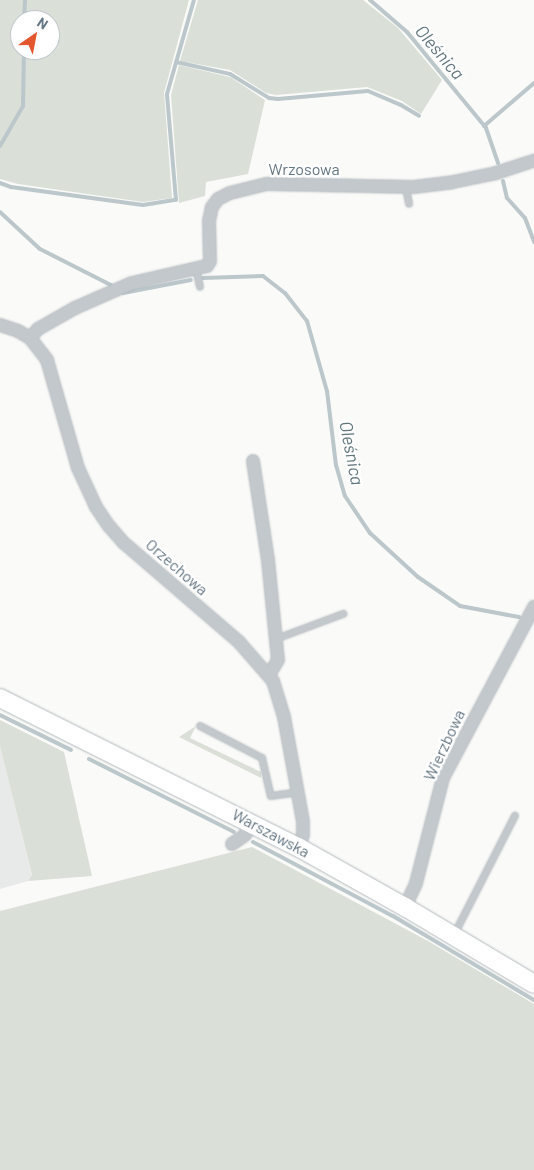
<!DOCTYPE html>
<html>
<head>
<meta charset="utf-8">
<style>
	body { margin:0 }
	#map { position:relative; width:534px; height:1170px; overflow:hidden; background:#fafaf8; font-family:Barlow,sans-serif }
	div>[style] { position:absolute }
	.built>* { inset:0; background:#e8e9e9 }
	.green>* { inset:0; background:#dadfd7 }
	.stream>* { height:4px; margin:-2px; padding:0 2px; transform-origin:2px; border-radius:2px; background:#bbc7cb }
	.roads { filter:drop-shadow(0 0 1px #b3babf) drop-shadow(0 0 1px #b3babf) }
	.lane>* { height:6px; margin:-3px; padding:0 3px; transform-origin:3px; border-radius:3px; background:#c3c8cc }
	.street>* { height:12px; margin:-6px; padding:0 6px; transform-origin:6px; border-radius:6px; background:#c3c8cc }
	.secondary>* { height:18px; margin:-9px; padding:0 9px; transform-origin:9px; border-radius:9px; background:#fff }
	span { translate:-50% -50%; white-space:nowrap; text-align:center; line-height:1.15; -webkit-text-stroke:5px #fff; paint-order:stroke }
	.street-label { font-size:16px; color:#657683 }
	.water-label { font-size:18px; color:#60757c; font-style:italic }
	.north { position:absolute; left:10px; top:10px; width:50px; height:50px; box-sizing:border-box; background:#fff; border:1px solid #c1c8cd; border-radius:50%; rotate:33deg; font-size:14px; font-weight:700; line-height:20px; text-align:center; color:#657683 }
	.north::after { content:''; display:block; margin:auto; width:18px; height:22px; background:#e4572e; clip-path:polygon(50% 0,100% 100%,50% 72%,0 100%) }
</style>
</head>
<body>
<div id="map">
	<div class="built">
		<div style="clip-path:polygon(0 746px,32px 876px,28px 881px,0 889px)"></div>
	</div>
	<div class="green">
		<div style="clip-path:polygon(evenodd,0 0,189px 0,164px 93px,172px 198px,143px 202px,18px 184px,0 179px,0 0,20px 20px,50px 20px,50px 50px,20px 50px,20px 20px)"></div>
		<div style="clip-path:polygon(198px 0,363px 0,398px 28px,442px 80px,421px 114px,402px 101px,367px 87px,276px 95px,266px 93px,230px 70px,180px 61px)"></div>
		<div style="clip-path:polygon(179px 65px,230px 77px,265px 100px,248px 174px,206px 182px,205px 196px,179px 203px,171px 95px)"></div>
		<div style="clip-path:polygon(0 720px,64px 752px,92px 876px,28px 881px,32px 875px,0 746px)"></div>
		<div style="clip-path:polygon(196px 726px,190px 738px,261px 772px,261px 778px,179px 737px)"></div>
		<div style="clip-path:polygon(252px 847px,428px 941px,534px 1004px,534px 1170px,0 1170px,0 911px)"></div>
	</div>
	<div class="stream">
		<div style="left:370px;top:0;width:49px;rotate:40.9deg"></div>
		<div style="left:407px;top:32px;width:124px;rotate:50.5deg"></div>
		<div style="left:486px;top:128px;width:37px;rotate:71deg"></div>
		<div style="left:24px;top:20px;width:20px;rotate:-87deg"></div>
		<div style="left:176px;top:62px;width:55px;rotate:12.5deg"></div>
		<div style="left:230px;top:74px;width:46px;rotate:31.6deg"></div>
		<div style="left:269px;top:98px;width:9px;rotate:6deg"></div>
		<div style="left:278px;top:99px;width:90px;rotate:-5.1deg"></div>
		<div style="left:368px;top:91px;width:36px;rotate:23deg"></div>
		<div style="left:401px;top:105px;width:21px;rotate:31deg"></div>
		<div style="left:484px;top:126px;width:66px;rotate:-40.7deg"></div>
		<div style="left:0;top:146px;width:46px;rotate:-60.1deg"></div>
		<div style="left:23px;top:106px;width:56px;rotate:-89deg"></div>
		<div style="left:503px;top:181px;width:17px;rotate:77deg"></div>
		<div style="left:507px;top:198px;width:27px;rotate:48deg"></div>
		<div style="left:525px;top:218px;width:26px;rotate:69deg"></div>
		<div style="left:0;top:183px;width:12px;rotate:20deg"></div>
		<div style="left:11px;top:187px;width:133px;rotate:7.8deg"></div>
		<div style="left:143px;top:205px;width:33px;rotate:-9deg"></div>
		<div style="left:176px;top:200px;width:106px;rotate:-94.9deg"></div>
		<div style="left:167px;top:94px;width:98px;rotate:-74deg"></div>
		<div style="left:0;top:212px;width:54px;rotate:42.8deg"></div>
		<div style="left:40px;top:249px;width:80px;rotate:26.9deg"></div>
		<div style="left:203px;top:278px;width:60px;rotate:-1.9deg"></div>
		<div style="left:263px;top:276px;width:28px;rotate:38deg"></div>
		<div style="left:285px;top:293px;width:36px;rotate:52deg"></div>
		<div style="left:307px;top:321px;width:73px;rotate:74.1deg"></div>
		<div style="left:327px;top:391px;width:75px;rotate:83.1deg"></div>
		<div style="left:336px;top:465px;width:32px;rotate:74deg"></div>
		<div style="left:345px;top:496px;width:45px;rotate:56deg"></div>
		<div style="left:370px;top:533px;width:65px;rotate:42.5deg"></div>
		<div style="left:418px;top:577px;width:51px;rotate:34.6deg"></div>
		<div style="left:460px;top:606px;width:60px;rotate:10.6deg"></div>
		<div style="left:123px;top:293px;width:69px;rotate:-10.8deg"></div>
		<div style="left:0;top:715px;width:79px;rotate:26.2deg"></div>
		<div style="left:89px;top:759px;width:162px;rotate:26.7deg"></div>
		<div style="left:253px;top:842px;width:158px;rotate:27.9deg"></div>
		<div style="left:393px;top:916px;width:164px;rotate:30.8deg"></div>
	</div>
	<div class="roads">
		<div class="lane">
			<div style="left:406px;top:188px;width:16px;rotate:79deg"></div>
			<div style="left:196px;top:268px;width:19px;rotate:78deg"></div>
			<div style="left:276px;top:639px;width:72px;rotate:-20.5deg"></div>
			<div style="left:200px;top:726px;width:70px;rotate:27.3deg"></div>
			<div style="left:262px;top:758px;width:39px;rotate:77deg"></div>
			<div style="left:271px;top:796px;width:27px;rotate:-8deg"></div>
			<div style="left:454px;top:935px;width:134px;rotate:-62.9deg"></div>
		</div>
		<div class="street">
			<div style="left:0;top:325px;width:19px;rotate:18deg"></div>
			<div style="left:18px;top:331px;width:14px;rotate:30deg"></div>
			<div style="left:30px;top:338px;width:28px;rotate:52deg"></div>
			<div style="left:47px;top:360px;width:112px;rotate:74deg"></div>
			<div style="left:78px;top:468px;width:43px;rotate:65.2deg"></div>
			<div style="left:96px;top:507px;width:23px;rotate:56deg"></div>
			<div style="left:109px;top:526px;width:23px;rotate:49deg"></div>
			<div style="left:124px;top:543px;width:152px;rotate:40.7deg"></div>
			<div style="left:239px;top:642px;width:52px;rotate:48.9deg"></div>
			<div style="left:273px;top:681px;width:38px;rotate:73deg"></div>
			<div style="left:284px;top:717px;width:107px;rotate:79.7deg"></div>
			<div style="left:303px;top:822px;width:13px;rotate:90deg"></div>
			<div style="left:303px;top:835px;width:13px;rotate:113deg"></div>
			<div style="left:30px;top:338px;width:12px;rotate:-48deg"></div>
			<div style="left:38px;top:329px;width:43px;rotate:-29.6deg"></div>
			<div style="left:75px;top:308px;width:62px;rotate:-23.7deg"></div>
			<div style="left:132px;top:283px;width:77px;rotate:-12.8deg"></div>
			<div style="left:207px;top:266px;width:6px;rotate:-59deg"></div>
			<div style="left:210px;top:261px;width:40px;rotate:-91.4deg"></div>
			<div style="left:209px;top:221px;width:14px;rotate:-78deg"></div>
			<div style="left:212px;top:207px;width:10px;rotate:-53deg"></div>
			<div style="left:218px;top:199px;width:13px;rotate:-27deg"></div>
			<div style="left:230px;top:193px;width:38px;rotate:-14deg"></div>
			<div style="left:267px;top:184px;width:147px;rotate:1.2deg"></div>
			<div style="left:414px;top:187px;width:39px;rotate:-7deg"></div>
			<div style="left:453px;top:182px;width:44px;rotate:-11.8deg"></div>
			<div style="left:496px;top:173px;width:40px;rotate:-18deg"></div>
			<div style="left:253px;top:461px;width:100px;rotate:81.4deg"></div>
			<div style="left:268px;top:560px;width:100px;rotate:84.3deg"></div>
			<div style="left:278px;top:660px;width:17px;rotate:121deg"></div>
			<div style="left:232px;top:844px;width:16px;rotate:-35deg"></div>
			<div style="left:245px;top:835px;width:14px;rotate:-60deg"></div>
			<div style="left:405px;top:907px;width:26px;rotate:-65deg"></div>
			<div style="left:416px;top:883px;width:108px;rotate:-75.6deg"></div>
			<div style="left:443px;top:778px;width:194px;rotate:-62deg"></div>
		</div>
		<div class="secondary">
			<div style="left:0;top:698px;width:333px;rotate:26.6deg"></div>
			<div style="left:298px;top:847px;width:123px;rotate:29.3deg"></div>
			<div style="left:405px;top:907px;width:150px;rotate:30.8deg"></div>
		</div>
	</div>
	<div class="street-label">
		<span style="left:304px;top:169px">Wrzosowa</span>
		<span style="left:177px;top:567px;rotate:41deg">Orzechowa</span>
		<span style="left:444px;top:745px;rotate:-65deg">Wierzbowa</span>
		<span style="left:271px;top:833px;rotate:28deg">Warszawska</span>
	</div>
	<div class="water-label">
		<span style="left:440px;top:52px;rotate:50deg">Oleśnica</span>
		<span style="left:352px;top:453px;rotate:79deg">Oleśnica</span>
	</div>
	<div class="north">N</div>
</div>
</body>
</html>
